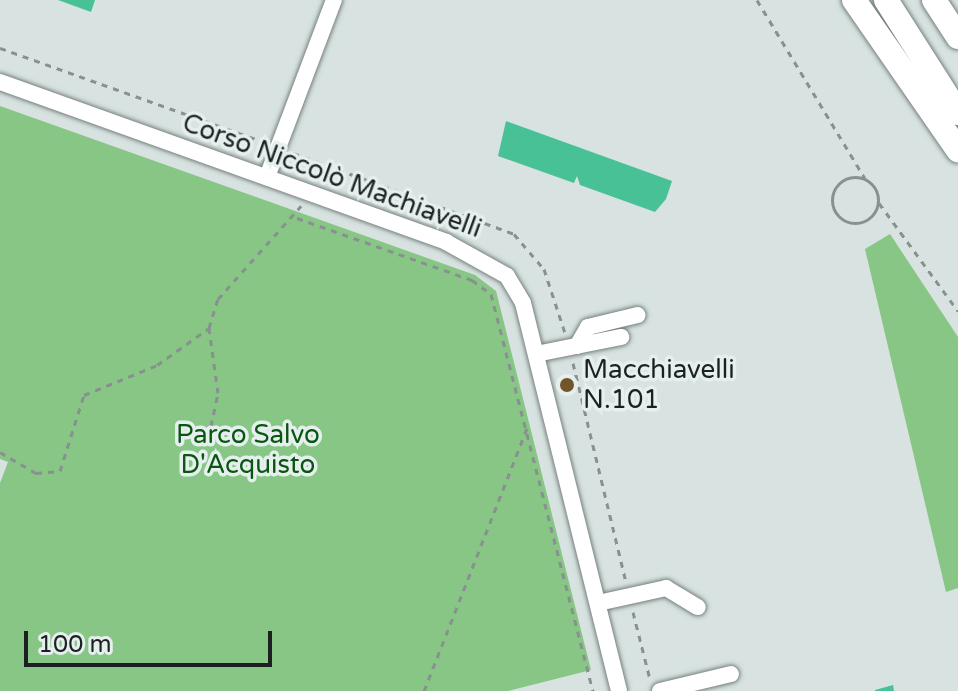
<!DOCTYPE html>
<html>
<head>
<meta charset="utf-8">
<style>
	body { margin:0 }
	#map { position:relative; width:958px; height:691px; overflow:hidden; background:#d7e2e1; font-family:"Varela Round",sans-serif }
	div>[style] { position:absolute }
	.green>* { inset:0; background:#87c684 }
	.building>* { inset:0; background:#49c196 }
	.path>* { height:3px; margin-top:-1.5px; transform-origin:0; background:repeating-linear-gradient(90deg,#889090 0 6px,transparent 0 12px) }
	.path>.ring { margin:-1.5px; padding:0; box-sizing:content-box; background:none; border:3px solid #889090; border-radius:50% }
	.roads { filter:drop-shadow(0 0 2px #77807f) drop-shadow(0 0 2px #77807f) }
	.minor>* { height:16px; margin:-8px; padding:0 8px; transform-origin:8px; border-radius:8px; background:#fff }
	.highway>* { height:24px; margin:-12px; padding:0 12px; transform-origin:12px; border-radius:12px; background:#fff }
	.dots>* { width:22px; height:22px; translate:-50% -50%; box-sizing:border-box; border:4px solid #e5efee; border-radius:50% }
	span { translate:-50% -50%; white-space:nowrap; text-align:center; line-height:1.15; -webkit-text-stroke:7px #e5efee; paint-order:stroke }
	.street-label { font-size:26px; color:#1c2020 }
	.poi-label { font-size:26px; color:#1c2020 }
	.left { translate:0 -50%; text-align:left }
	.park-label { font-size:26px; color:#0a5610 }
	.scale { position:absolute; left:24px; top:631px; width:248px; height:36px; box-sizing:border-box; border:4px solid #1c2020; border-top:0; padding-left:10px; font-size:24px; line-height:28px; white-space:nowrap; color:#1c2020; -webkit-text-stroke:6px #e5efee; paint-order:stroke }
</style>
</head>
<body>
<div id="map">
	<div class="green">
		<div style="clip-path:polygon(0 106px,475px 275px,496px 291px,591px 670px,508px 691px,0 691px,0 483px,8px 462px,0 459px)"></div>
		<div style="clip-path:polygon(890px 234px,958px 337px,958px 588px,946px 592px,865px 249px)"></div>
	</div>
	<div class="building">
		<div style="clip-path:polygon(58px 0,95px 0,91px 12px)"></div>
		<div style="clip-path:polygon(506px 121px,672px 181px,666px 199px,655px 212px,580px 185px,577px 176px,574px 183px,498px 156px)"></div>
		<div style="clip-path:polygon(893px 685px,894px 691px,875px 691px,875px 690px)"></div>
	</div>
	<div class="path">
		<div style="left:757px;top:0;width:208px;rotate:58.8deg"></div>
		<div style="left:0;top:48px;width:280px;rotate:19.6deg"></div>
		<div style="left:293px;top:153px;width:235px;rotate:20.1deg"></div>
		<div style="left:514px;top:234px;width:46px;rotate:49.4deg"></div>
		<div style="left:544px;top:269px;width:67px;rotate:71.8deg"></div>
		<div class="ring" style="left:832px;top:177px;width:43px;height:43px"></div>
		<div style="left:879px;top:203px;width:134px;rotate:53.8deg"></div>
		<div style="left:297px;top:218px;width:186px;rotate:19.5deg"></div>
		<div style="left:472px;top:280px;width:24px;rotate:36deg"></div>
		<div style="left:491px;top:294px;width:410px;rotate:75.6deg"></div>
		<div style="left:573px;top:363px;width:225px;rotate:76.4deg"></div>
		<div style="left:211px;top:426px;width:34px;rotate:-78deg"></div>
		<div style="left:218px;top:393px;width:66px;rotate:-97.9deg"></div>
		<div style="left:209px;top:328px;width:30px;rotate:-73deg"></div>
		<div style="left:218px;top:299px;width:125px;rotate:-48.3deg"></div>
		<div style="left:0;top:452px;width:42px;rotate:30.3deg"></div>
		<div style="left:36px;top:473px;width:24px;rotate:-5deg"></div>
		<div style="left:60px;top:471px;width:80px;rotate:-72.5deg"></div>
		<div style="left:84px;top:395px;width:79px;rotate:-22.3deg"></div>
		<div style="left:157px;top:365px;width:64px;rotate:-35.4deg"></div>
		<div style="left:633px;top:612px;width:69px;rotate:75.8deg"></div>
		<div style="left:424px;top:691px;width:285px;rotate:-68.6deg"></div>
	</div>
	<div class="roads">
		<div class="minor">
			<div style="left:0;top:82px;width:474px;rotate:19.7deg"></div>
			<div style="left:446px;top:242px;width:70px;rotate:29.1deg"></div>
			<div style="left:507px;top:276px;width:31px;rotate:59deg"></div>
			<div style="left:523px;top:303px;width:400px;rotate:76.1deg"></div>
			<div style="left:267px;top:177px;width:189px;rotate:-69.3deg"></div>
			<div style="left:577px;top:346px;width:22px;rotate:-60deg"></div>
			<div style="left:588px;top:327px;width:51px;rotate:-13.5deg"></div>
			<div style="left:536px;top:354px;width:87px;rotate:-11.3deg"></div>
			<div style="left:598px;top:603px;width:70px;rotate:-12.4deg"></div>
			<div style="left:666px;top:588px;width:37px;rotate:31deg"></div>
			<div style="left:660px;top:691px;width:73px;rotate:-13.5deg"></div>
		</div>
		<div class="highway">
			<div style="left:854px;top:0;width:183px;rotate:55.3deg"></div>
			<div style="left:886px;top:0;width:134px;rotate:57.5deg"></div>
			<div style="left:934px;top:0;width:44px;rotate:57deg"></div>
		</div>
	</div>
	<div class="dots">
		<div style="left:567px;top:385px;background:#725529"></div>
	</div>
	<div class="street-label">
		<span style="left:332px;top:176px;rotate:20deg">Corso Niccolò Machiavelli</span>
	</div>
	<div class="poi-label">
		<span class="left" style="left:583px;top:385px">Macchiavelli<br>N.101</span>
	</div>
	<div class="park-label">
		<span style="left:248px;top:450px">Parco Salvo<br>D'Acquisto</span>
	</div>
	<div class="scale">100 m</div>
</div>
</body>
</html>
